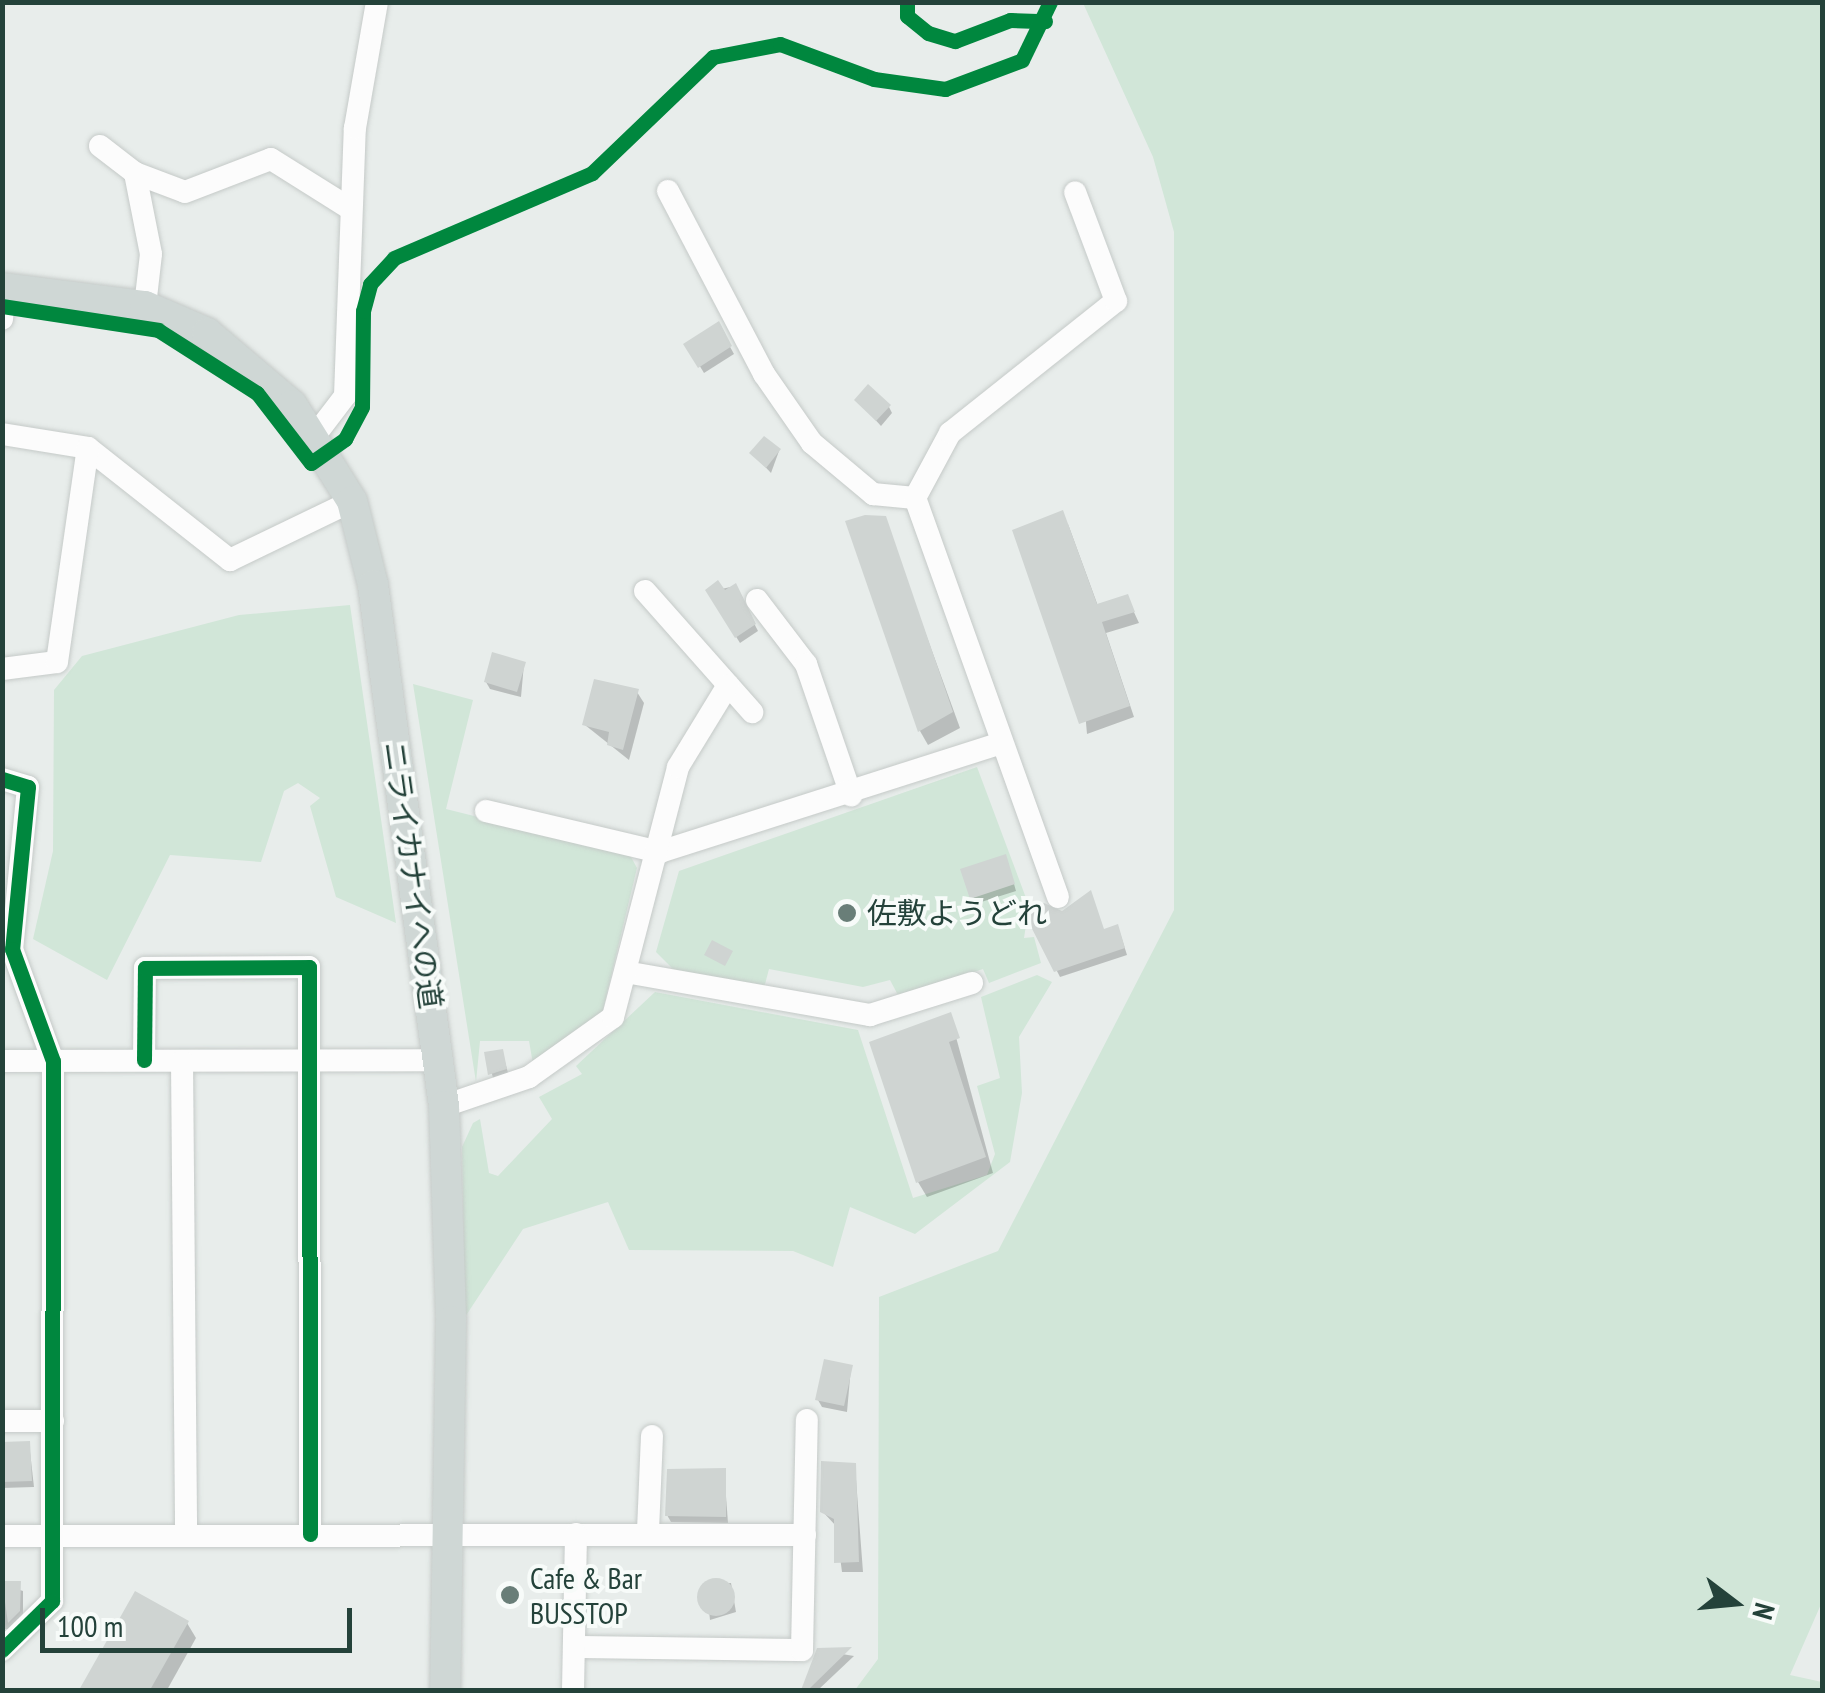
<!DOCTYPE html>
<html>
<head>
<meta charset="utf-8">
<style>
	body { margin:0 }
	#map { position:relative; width:1825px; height:1693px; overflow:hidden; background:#e8edeb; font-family:"PT Sans Narrow","Noto Sans JP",sans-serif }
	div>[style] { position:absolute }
	.green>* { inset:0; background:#d1e6d8 }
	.shadow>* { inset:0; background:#0003 }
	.building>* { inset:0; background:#cfd4d2 }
	.round { border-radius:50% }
	.roads { filter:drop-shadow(0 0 2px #c5cac8) drop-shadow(0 0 2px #c5cac8) }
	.minor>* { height:22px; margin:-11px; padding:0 11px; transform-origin:11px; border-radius:11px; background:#fcfcfc }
	.major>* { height:30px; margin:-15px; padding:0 15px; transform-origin:15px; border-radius:15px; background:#cfd7d5 }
	.cycleway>* { height:15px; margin:-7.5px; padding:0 7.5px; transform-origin:7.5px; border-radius:7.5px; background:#00873e }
	.dots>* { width:28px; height:28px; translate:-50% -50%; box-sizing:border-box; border:5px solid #f7fbf9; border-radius:50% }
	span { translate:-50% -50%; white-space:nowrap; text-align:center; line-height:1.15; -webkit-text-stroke:8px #f7fbf9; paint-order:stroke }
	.street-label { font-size:30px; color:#24423a }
	.poi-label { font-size:30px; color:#24423a }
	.left { translate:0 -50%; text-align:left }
	.frame { position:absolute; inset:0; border:5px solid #24423a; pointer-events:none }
	.north { position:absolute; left:1685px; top:1553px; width:100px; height:100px; -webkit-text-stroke:8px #f7fbf9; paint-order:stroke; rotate:106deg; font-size:28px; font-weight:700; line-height:40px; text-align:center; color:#24423a }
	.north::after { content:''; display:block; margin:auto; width:35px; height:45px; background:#24423a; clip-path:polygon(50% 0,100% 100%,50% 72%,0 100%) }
	.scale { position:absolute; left:40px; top:1608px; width:312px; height:45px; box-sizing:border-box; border:5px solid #24423a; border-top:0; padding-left:12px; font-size:30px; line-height:35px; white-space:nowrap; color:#24423a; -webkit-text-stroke:8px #f7fbf9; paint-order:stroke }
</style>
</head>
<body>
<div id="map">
	<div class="green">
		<div style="clip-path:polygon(1083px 3px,1822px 3px,1822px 1602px,1790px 1675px,1822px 1682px,1822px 1690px,855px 1690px,878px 1659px,879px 1297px,998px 1251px,1174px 910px,1174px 232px,1153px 157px)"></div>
		<div style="clip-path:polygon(350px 605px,396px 923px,336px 897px,310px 806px,320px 798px,298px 783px,284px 791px,261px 862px,170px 855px,107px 980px,33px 939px,53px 851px,54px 690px,82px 656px,239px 615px)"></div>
		<div style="clip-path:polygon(413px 684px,473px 700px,446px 809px,630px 855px,637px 868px,602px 1014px,533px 1064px,529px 1041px,480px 1041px,476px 1082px)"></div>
		<div style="clip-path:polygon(977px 767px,1029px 906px,1024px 938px,1034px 937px,1041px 963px,989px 983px,983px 969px,899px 997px,890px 980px,863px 987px,769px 969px,764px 988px,678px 974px,656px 952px,679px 871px)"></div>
		<div style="clip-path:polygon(1037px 975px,1052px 982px,1019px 1037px,1022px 1093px,1010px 1162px,915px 1234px,850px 1207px,833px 1267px,793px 1251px,629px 1250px,608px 1202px,523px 1229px,465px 1317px,462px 1147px,473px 1123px,480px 1119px,489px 1173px,498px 1176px,552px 1119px,539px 1097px,582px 1074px,576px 1066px,655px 992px,858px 1030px,913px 1198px,987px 1175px,995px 1154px,977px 1086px,1000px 1078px,981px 997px)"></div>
	</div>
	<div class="shadow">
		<div style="clip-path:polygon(718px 325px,734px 354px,704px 373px,687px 345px)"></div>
		<div style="clip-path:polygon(857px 400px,889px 407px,892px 413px,881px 426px)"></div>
		<div style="clip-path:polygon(779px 451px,771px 473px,752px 453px)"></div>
		<div style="clip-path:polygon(884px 519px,960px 728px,928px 745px,920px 731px)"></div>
		<div style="clip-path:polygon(1068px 524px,1098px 606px,1127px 597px,1139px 623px,1106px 633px,1134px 717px,1087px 734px)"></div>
		<div style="clip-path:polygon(735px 586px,758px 631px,740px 643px,708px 592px)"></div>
		<div style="clip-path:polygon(524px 664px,521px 697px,490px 689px,486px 682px)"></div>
		<div style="clip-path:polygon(637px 692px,644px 703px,629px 760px,585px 725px)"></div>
		<div style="clip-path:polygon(1008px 863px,1016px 891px,975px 904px,963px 870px)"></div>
		<div style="clip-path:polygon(1027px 912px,1120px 933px,1127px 955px,1060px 977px)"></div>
		<div style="clip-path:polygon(950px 1015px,993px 1173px,927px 1197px,918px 1182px)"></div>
		<div style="clip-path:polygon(502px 1052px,509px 1076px,494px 1081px,486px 1054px)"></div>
		<div style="clip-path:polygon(851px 1367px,847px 1412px,822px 1407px,818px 1400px)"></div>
		<div style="clip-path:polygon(29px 1443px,34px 1487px,2px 1488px,2px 1444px)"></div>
		<div style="clip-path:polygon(855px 1466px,863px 1572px,842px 1572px,836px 1526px,823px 1512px)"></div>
		<div style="clip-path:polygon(724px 1470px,728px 1523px,671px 1522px,667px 1515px)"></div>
		<div style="clip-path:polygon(706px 1583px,731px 1583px,736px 1612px,710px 1620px)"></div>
		<div style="clip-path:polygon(2px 1584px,23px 1591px,23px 1619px,12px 1629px,2px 1629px)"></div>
		<div style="clip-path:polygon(187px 1623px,196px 1638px,167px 1690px,85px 1690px)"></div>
		<div style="clip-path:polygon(818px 1650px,854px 1656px,818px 1690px,804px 1690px)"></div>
	</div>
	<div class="building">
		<div style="clip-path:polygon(719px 321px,732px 346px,698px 368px,683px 344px)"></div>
		<div style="clip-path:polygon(868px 384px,891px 405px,876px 421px,854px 400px)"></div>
		<div style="clip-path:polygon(764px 436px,781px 449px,766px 468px,749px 453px)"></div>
		<div style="clip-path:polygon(1063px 510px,1097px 604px,1128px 594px,1135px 612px,1102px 622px,1130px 706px,1079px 724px,1012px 530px)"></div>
		<div style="clip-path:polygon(865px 515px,886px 516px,953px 712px,918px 732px,845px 521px)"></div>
		<div style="clip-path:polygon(718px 580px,725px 590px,736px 583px,756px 624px,735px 638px,705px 590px)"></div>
		<div style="clip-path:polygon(492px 652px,526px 662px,517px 692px,484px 682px)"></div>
		<div style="clip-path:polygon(594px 679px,639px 689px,623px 750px,607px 745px,609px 732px,582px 725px)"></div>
		<div style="clip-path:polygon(1006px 854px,1015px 884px,970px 899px,960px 869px)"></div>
		<div style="clip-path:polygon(1091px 890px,1104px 929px,1118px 924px,1125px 948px,1054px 972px,1023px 911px,1044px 903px,1062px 911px)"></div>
		<div style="clip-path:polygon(712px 940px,733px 951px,725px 966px,704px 955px)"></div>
		<div style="clip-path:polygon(951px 1012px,960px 1038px,949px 1042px,986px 1157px,916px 1183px,869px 1042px)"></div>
		<div style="clip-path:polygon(503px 1049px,507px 1069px,488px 1075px,484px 1052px)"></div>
		<div style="clip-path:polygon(824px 1359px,853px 1365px,844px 1406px,815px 1400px)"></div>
		<div style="clip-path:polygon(30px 1441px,32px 1481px,2px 1482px,2px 1442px)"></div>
		<div style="clip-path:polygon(821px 1461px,856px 1463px,859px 1562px,834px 1563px,834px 1519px,820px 1512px)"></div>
		<div style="clip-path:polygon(726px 1468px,726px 1517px,665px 1516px,667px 1469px)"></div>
		<div class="round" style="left:697px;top:1578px;width:38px;height:38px"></div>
		<div style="clip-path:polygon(2px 1581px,21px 1581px,20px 1611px,8px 1623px)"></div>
		<div style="clip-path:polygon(135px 1591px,189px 1621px,150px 1690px,79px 1690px)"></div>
		<div style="clip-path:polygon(852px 1647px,808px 1690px,801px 1690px,817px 1648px)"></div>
	</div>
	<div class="roads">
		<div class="minor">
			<div style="left:100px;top:146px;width:44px;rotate:37.6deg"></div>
			<div style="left:668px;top:191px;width:207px;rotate:62.3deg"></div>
			<div style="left:764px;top:374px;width:84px;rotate:55.2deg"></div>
			<div style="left:812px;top:443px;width:80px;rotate:39.9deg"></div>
			<div style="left:873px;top:494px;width:42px;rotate:5.4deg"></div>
			<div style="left:145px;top:306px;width:52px;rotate:-83.4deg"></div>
			<div style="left:151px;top:254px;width:83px;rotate:-101.2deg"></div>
			<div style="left:135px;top:173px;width:53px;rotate:20.8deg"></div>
			<div style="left:185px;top:192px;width:92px;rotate:-21deg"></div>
			<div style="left:271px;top:159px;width:92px;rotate:32.1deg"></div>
			<div style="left:2px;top:319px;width:31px;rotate:-84deg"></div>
			<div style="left:2px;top:434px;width:87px;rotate:9.2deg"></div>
			<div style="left:88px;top:448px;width:181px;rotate:38.3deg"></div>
			<div style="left:230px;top:560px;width:136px;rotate:-25.8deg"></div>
			<div style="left:316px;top:434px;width:48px;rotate:-52.7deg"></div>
			<div style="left:345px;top:396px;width:268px;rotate:-87.9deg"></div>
			<div style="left:355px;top:128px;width:128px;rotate:-80.1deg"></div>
			<div style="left:645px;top:591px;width:162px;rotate:48.5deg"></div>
			<div style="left:757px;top:600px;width:81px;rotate:52.6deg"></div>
			<div style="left:806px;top:664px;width:139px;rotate:71deg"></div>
			<div style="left:2px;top:669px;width:55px;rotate:-7.3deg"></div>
			<div style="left:57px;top:662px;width:216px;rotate:-81.8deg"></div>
			<div style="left:2px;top:779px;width:27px;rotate:17deg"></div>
			<div style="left:28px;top:787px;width:163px;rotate:95.6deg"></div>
			<div style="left:12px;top:949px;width:119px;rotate:69.9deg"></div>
			<div style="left:53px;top:1061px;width:540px;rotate:90.11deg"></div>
			<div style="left:52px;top:1601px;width:70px;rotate:135.6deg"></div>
			<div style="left:486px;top:811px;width:179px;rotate:13.3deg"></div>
			<div style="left:660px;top:852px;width:358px;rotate:-17.7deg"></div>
			<div style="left:1058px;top:897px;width:424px;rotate:-109.7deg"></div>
			<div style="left:915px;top:498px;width:74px;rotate:-61.7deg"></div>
			<div style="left:950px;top:433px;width:212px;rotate:-38.5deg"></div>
			<div style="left:1116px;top:301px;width:116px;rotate:-110.6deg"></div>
			<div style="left:631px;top:973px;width:243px;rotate:10deg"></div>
			<div style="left:870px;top:1015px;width:107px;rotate:-17.4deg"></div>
			<div style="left:144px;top:1060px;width:92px;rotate:-89.4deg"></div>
			<div style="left:145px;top:968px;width:164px;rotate:-0.3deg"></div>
			<div style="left:309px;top:967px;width:567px;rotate:89.9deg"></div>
			<div style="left:2px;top:1061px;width:436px;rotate:-0.1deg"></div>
			<div style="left:182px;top:1061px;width:475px;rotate:89.5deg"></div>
			<div style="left:444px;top:1106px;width:90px;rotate:-18.8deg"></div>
			<div style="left:529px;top:1077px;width:103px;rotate:-35.5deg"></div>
			<div style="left:613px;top:1017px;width:258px;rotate:-75.4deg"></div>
			<div style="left:678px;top:767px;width:96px;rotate:-58.6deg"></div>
			<div style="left:2px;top:1421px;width:51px"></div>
			<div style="left:648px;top:1531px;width:95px;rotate:-87.6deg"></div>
			<div style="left:2px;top:1536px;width:803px;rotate:-0.07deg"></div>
			<div style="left:574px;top:1647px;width:228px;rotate:0.8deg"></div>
			<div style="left:802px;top:1650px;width:230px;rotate:-88.8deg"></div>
			<div style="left:573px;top:1690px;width:156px;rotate:-88.9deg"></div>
		</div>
		<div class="major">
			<div style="left:2px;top:288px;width:144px;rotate:7.2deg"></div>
			<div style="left:145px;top:306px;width:68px;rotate:23.5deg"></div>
			<div style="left:207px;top:333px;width:111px;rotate:40.3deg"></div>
			<div style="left:292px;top:405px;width:113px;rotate:58deg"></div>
			<div style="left:352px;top:501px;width:87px;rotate:76deg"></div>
			<div style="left:373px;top:585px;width:526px;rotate:82.24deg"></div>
			<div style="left:444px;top:1106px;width:215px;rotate:88.1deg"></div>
			<div style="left:451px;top:1321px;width:369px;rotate:90.9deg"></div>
		</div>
	</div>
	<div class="cycleway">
		<div style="left:907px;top:2px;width:14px;rotate:90deg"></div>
		<div style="left:907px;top:16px;width:27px;rotate:39deg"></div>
		<div style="left:928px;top:33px;width:28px;rotate:17deg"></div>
		<div style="left:955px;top:41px;width:59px;rotate:-20.9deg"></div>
		<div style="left:1010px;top:20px;width:35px;rotate:2deg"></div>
		<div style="left:2px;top:306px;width:158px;rotate:8.7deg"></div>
		<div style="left:158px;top:330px;width:117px;rotate:32.5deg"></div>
		<div style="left:257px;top:393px;width:88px;rotate:52.4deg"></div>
		<div style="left:311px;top:463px;width:42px;rotate:-35.2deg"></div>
		<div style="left:345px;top:439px;width:36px;rotate:-62deg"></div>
		<div style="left:362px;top:407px;width:96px;rotate:-89.4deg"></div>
		<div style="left:363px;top:311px;width:28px;rotate:-75deg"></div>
		<div style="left:370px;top:284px;width:35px;rotate:-47deg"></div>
		<div style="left:394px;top:258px;width:215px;rotate:-23.2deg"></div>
		<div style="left:592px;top:173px;width:168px;rotate:-43.8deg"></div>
		<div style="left:713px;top:57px;width:68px;rotate:-11deg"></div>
		<div style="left:780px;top:44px;width:100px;rotate:20.4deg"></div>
		<div style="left:874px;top:79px;width:72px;rotate:8deg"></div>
		<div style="left:945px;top:89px;width:82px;rotate:-20.6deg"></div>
		<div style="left:1022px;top:60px;width:64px;rotate:-64.2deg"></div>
		<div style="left:2px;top:779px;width:27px;rotate:17deg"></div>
		<div style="left:28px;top:787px;width:163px;rotate:95.6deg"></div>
		<div style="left:12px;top:949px;width:119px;rotate:69.9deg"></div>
		<div style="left:53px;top:1061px;width:540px;rotate:90.11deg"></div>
		<div style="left:52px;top:1601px;width:70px;rotate:135.6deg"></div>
		<div style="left:144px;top:1060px;width:92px;rotate:-89.4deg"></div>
		<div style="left:145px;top:968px;width:164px;rotate:-0.3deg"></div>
		<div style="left:309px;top:967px;width:567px;rotate:89.9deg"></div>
	</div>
	<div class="dots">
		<div style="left:847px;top:913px;background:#697e78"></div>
		<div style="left:510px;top:1595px;background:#697e78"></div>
	</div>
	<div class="street-label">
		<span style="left:413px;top:875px;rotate:82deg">ニライカナイへの道</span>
	</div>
	<div class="poi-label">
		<span class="left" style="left:867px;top:913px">佐敷ようどれ</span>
		<span class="left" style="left:530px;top:1595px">Cafe &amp; Bar<br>BUSSTOP</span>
	</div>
	<div class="frame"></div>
	<div class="north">N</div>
	<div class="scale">100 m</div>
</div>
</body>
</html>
